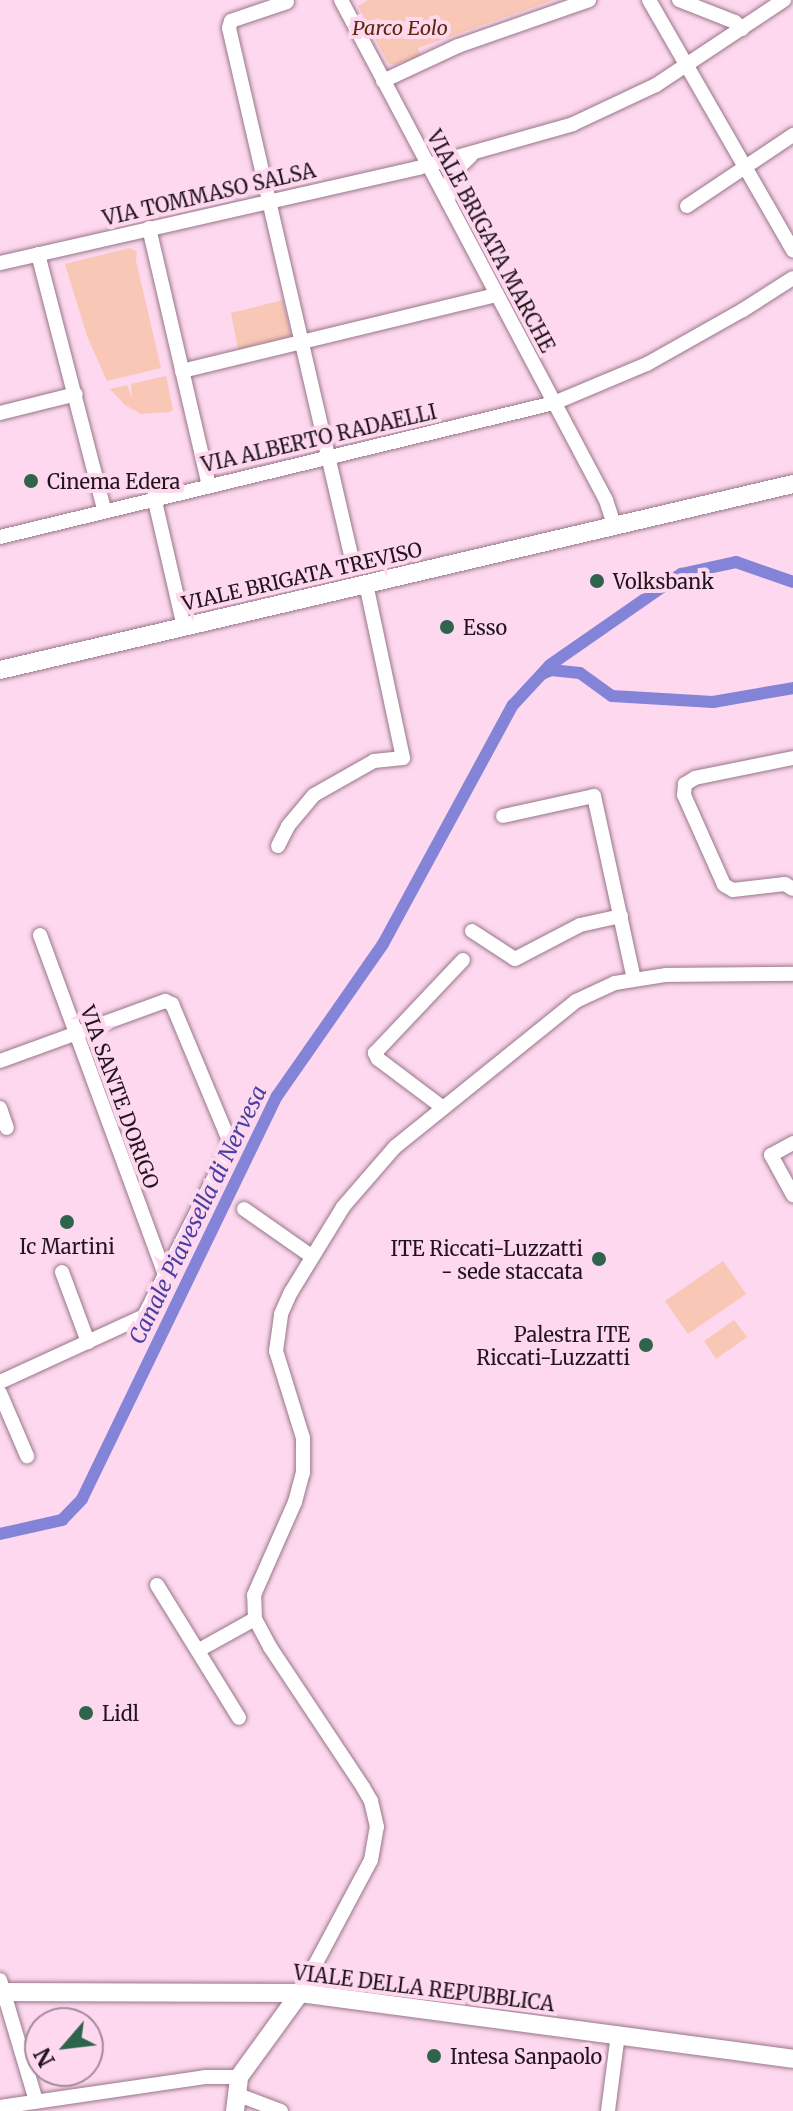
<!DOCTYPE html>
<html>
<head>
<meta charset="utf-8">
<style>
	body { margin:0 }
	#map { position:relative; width:793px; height:2111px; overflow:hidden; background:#fdd8ee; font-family:Merriweather,serif }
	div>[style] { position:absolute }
	.green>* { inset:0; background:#f8c7b5 }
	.canal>* { height:12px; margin:-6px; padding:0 6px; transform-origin:6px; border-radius:6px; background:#8384d8 }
	.roads { filter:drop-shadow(0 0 2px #98768a) drop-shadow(0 0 2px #98768a) }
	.minor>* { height:14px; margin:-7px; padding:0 7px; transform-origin:7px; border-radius:7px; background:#fff }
	.major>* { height:18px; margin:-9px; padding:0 9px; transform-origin:9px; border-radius:9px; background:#fff }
	.dots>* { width:22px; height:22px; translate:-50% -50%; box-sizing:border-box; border:4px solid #fdd8ee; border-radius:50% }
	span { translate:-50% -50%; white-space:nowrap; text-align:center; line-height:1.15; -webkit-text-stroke:8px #fdd8ee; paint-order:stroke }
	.park-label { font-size:20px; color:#60260c; font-style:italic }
	.street-label { font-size:20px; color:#21141c }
	.poi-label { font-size:20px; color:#21141c }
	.left { translate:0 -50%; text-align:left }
	.right { translate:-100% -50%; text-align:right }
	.water-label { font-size:22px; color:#483fa3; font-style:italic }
	.north { position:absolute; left:24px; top:2007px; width:80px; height:80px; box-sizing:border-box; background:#fdd8ee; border:2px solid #a58a9a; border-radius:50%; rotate:242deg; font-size:22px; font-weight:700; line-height:32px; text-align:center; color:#21141c }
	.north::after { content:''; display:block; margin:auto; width:28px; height:36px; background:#2d644b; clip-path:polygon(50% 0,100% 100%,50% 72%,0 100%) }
</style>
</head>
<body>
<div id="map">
	<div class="green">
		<div style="clip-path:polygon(368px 0,554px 0,418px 48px,421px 56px,394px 65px,388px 63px,358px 6px)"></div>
		<div style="clip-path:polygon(130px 248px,137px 252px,136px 261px,161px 368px,107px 381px,87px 336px,65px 264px)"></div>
		<div style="clip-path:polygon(283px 300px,291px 336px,238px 349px,231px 313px)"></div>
		<div style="clip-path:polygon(166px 376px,173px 410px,169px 412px,141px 414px,125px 405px,110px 389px,127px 385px,132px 398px,131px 384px)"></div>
		<div style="clip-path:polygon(723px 1261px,746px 1294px,688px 1334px,665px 1301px)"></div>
		<div style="clip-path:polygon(734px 1320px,747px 1337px,716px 1359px,704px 1341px)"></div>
	</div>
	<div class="canal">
		<div style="left:542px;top:674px;width:10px;rotate:-24deg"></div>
		<div style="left:551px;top:670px;width:29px;rotate:6deg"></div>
		<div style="left:580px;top:673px;width:39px;rotate:36deg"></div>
		<div style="left:612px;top:696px;width:101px;rotate:3.4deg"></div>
		<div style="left:713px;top:702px;width:81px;rotate:-9.9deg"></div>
		<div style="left:0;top:1534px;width:64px;rotate:-12.7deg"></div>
		<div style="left:62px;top:1520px;width:29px;rotate:-46deg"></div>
		<div style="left:82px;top:1499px;width:448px;rotate:-64.2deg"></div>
		<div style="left:277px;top:1096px;width:185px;rotate:-55.1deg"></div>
		<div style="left:383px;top:944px;width:272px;rotate:-61.5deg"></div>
		<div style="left:513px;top:705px;width:54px;rotate:-47.2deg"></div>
		<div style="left:550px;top:665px;width:160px;rotate:-34.8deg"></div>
		<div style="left:681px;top:574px;width:56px;rotate:-12.3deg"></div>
		<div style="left:736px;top:562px;width:60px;rotate:19.3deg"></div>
	</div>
	<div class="roads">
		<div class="minor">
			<div style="left:341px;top:0;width:566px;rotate:62.08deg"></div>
			<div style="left:606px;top:500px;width:26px;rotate:72deg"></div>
			<div style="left:649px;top:0;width:289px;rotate:60.1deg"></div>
			<div style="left:679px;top:0;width:60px;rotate:21.4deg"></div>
			<div style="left:735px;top:22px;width:10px;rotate:45deg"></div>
			<div style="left:287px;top:2px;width:59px;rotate:161.3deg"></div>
			<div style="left:231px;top:21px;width:7px;rotate:106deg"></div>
			<div style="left:229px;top:28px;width:541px;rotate:76.97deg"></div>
			<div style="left:383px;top:81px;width:83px;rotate:-25deg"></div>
			<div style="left:458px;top:46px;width:139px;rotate:-19.3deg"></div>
			<div style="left:448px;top:202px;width:27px;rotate:-84deg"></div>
			<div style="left:451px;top:175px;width:28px;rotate:-44deg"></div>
			<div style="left:687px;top:206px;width:128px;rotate:-33.8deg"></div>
			<div style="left:149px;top:228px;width:264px;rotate:76.9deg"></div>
			<div style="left:38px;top:254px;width:264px;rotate:75.5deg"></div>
			<div style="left:0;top:263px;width:429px;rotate:-12.8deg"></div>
			<div style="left:418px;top:168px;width:161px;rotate:-15.8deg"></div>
			<div style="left:573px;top:124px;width:92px;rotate:-25.2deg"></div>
			<div style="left:656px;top:85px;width:154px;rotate:-33.6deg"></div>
			<div style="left:182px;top:371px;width:324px;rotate:-13.6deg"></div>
			<div style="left:0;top:413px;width:78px;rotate:-14deg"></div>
			<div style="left:154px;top:497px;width:133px;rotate:77deg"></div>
			<div style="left:0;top:537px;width:570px;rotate:-13.6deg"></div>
			<div style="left:554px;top:403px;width:101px;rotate:-22.8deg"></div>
			<div style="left:647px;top:364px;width:110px;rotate:-29.4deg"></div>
			<div style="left:743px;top:310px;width:59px;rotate:-32.6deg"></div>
			<div style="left:793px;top:758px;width:100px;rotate:168.5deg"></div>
			<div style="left:695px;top:778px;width:12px;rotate:149deg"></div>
			<div style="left:685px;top:784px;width:11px;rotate:95deg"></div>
			<div style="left:684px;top:795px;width:98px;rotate:66deg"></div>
			<div style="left:724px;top:885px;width:10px;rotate:29deg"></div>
			<div style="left:733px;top:890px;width:52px;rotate:-6.6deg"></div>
			<div style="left:785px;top:884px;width:9px;rotate:32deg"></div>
			<div style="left:503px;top:816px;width:93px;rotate:-12.4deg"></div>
			<div style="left:594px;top:796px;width:187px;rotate:77.7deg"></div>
			<div style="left:278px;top:846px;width:22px;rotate:-63deg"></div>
			<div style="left:288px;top:826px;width:40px;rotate:-50deg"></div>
			<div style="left:314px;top:795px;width:69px;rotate:-29.5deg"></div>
			<div style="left:374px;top:761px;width:29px;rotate:-6deg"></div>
			<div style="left:403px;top:758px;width:178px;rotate:-102deg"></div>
			<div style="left:472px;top:931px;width:51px;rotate:33.1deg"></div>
			<div style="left:515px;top:959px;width:73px;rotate:-27.6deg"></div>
			<div style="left:580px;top:925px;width:42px;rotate:-12.4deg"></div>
			<div style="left:40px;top:935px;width:359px;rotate:69.8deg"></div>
			<div style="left:0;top:1061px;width:176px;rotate:-20deg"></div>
			<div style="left:165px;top:1001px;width:8px;rotate:23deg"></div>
			<div style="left:172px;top:1004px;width:145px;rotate:67.3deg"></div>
			<div style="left:228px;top:1138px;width:12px;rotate:90deg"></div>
			<div style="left:228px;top:1150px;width:186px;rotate:116.8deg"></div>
			<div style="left:144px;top:1316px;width:158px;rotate:155.4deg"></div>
			<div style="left:442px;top:1107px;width:80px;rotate:-143.1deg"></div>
			<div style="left:378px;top:1059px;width:7px;rotate:-117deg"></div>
			<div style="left:375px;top:1053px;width:128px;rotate:-46.6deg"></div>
			<div style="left:0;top:1108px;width:21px;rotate:71deg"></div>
			<div style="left:793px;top:1143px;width:25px;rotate:151deg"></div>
			<div style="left:771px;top:1155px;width:46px;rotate:61.2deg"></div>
			<div style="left:244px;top:1209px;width:82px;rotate:35deg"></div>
			<div style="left:62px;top:1272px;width:75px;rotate:69.6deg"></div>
			<div style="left:0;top:1393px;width:69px;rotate:66.8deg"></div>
			<div style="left:157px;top:1585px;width:156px;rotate:58.3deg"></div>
			<div style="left:199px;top:1650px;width:64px;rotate:-29deg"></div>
			<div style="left:0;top:1980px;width:126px;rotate:73.4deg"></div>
			<div style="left:300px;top:1993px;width:151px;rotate:-61.9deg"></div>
			<div style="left:371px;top:1860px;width:34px;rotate:-80deg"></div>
			<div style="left:377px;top:1827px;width:27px;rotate:-103deg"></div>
			<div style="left:371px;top:1801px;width:16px;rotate:-120deg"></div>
			<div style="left:363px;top:1787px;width:168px;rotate:-123.6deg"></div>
			<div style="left:270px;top:1647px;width:32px;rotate:-118deg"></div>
			<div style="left:255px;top:1619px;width:24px;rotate:-92deg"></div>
			<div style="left:254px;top:1595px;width:102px;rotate:-66.2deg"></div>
			<div style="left:295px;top:1502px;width:30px;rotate:-75deg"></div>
			<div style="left:303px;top:1473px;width:35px;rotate:-90deg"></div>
			<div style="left:303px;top:1438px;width:91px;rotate:-107.2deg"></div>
			<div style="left:276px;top:1351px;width:37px;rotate:-82deg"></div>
			<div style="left:281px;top:1314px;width:24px;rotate:-66deg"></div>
			<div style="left:291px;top:1292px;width:100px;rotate:-58.5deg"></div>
			<div style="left:343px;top:1207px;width:79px;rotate:-49.1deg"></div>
			<div style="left:395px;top:1147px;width:233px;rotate:-38.9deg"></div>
			<div style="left:576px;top:1001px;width:43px;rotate:-24.8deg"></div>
			<div style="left:615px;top:983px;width:52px;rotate:-8.9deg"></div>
			<div style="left:666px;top:975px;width:127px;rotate:-0.5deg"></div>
			<div style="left:236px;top:2094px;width:48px;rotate:20.7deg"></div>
			<div style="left:0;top:2107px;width:207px;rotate:-8.3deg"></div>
			<div style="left:205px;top:2077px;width:34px"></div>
			<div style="left:608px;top:2111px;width:78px;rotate:-82.6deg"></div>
		</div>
		<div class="major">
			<div style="left:0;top:670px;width:815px;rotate:-13.2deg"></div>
			<div style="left:0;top:1992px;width:300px;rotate:0.2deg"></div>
			<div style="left:300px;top:1993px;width:497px;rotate:7.6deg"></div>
			<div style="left:235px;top:2111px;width:34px;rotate:-83deg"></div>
			<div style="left:239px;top:2077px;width:104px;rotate:-54deg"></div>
		</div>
	</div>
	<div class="dots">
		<div style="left:31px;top:481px;background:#2d644b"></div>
		<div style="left:597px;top:581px;background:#2d644b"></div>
		<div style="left:447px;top:627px;background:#2d644b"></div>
		<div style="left:67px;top:1222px;background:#2d644b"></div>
		<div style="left:599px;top:1259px;background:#2d644b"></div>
		<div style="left:646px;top:1345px;background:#2d644b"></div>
		<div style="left:86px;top:1713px;background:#2d644b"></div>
		<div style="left:434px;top:2056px;background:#2d644b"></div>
	</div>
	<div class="park-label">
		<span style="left:400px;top:27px">Parco Eolo</span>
	</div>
	<div class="street-label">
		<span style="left:209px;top:194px;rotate:-13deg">VIA TOMMASO SALSA</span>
		<span style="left:491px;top:241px;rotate:62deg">VIALE BRIGATA MARCHE</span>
		<span style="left:319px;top:438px;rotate:-13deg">VIA ALBERTO RADAELLI</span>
		<span style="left:302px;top:576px;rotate:-13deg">VIALE BRIGATA TREVISO</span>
		<span style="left:120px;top:1097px;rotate:70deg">VIA SANTE DORIGO</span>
		<span style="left:424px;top:1988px;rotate:7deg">VIALE DELLA REPUBBLICA</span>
	</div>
	<div class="poi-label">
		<span class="left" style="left:47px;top:481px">Cinema Edera</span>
		<span class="left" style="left:613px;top:581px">Volksbank</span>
		<span class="left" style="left:463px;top:627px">Esso</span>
		<span style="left:67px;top:1246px">Ic Martini</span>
		<span class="right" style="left:583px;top:1260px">ITE Riccati-Luzzatti<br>- sede staccata</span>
		<span class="right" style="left:630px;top:1346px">Palestra ITE<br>Riccati-Luzzatti</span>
		<span class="left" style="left:102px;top:1713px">Lidl</span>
		<span class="left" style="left:450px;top:2056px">Intesa Sanpaolo</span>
	</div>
	<div class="water-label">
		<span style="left:198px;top:1215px;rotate:-64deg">Canale Piavesella di Nervesa</span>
	</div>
	<div class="north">N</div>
</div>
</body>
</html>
